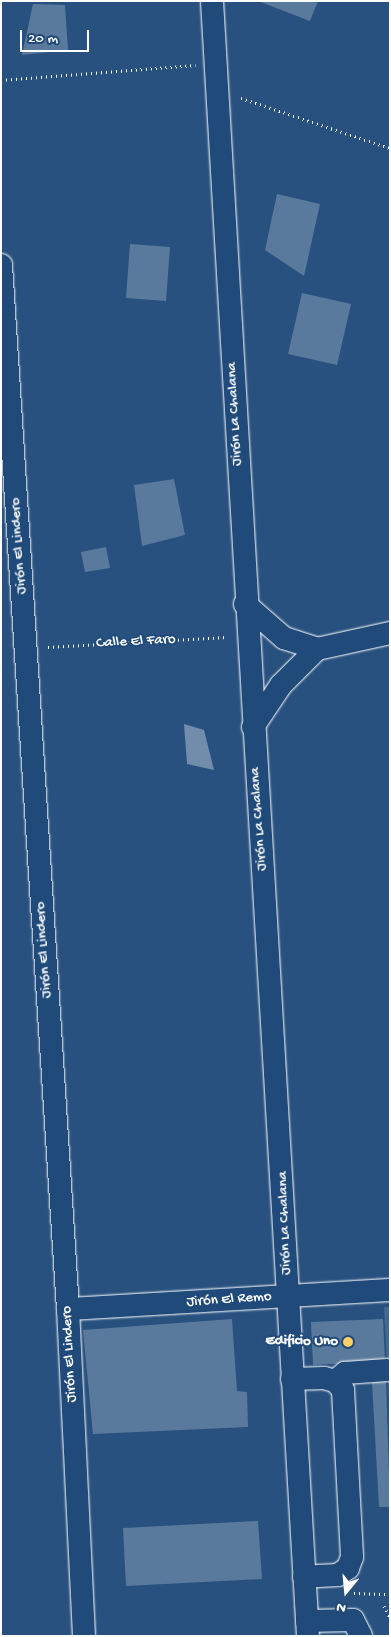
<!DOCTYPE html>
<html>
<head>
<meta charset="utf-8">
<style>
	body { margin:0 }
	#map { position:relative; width:391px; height:1637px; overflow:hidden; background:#28517f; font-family:"Gochi Hand",sans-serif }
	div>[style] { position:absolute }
	.green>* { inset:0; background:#446890 }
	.water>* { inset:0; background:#718dab }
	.building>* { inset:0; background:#5a7a9d }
	.path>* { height:3px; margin-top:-1.5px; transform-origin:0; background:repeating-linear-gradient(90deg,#fff 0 1px,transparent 0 5px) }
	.roads { filter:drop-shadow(0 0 1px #fff) drop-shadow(0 0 1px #fff) }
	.minor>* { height:22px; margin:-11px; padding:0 11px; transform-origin:11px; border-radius:11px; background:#1f4a7a }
	.dots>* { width:14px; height:14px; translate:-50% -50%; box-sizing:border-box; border:2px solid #1f4a7a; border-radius:50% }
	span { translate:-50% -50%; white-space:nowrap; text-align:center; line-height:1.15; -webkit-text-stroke:4px #1f4a7a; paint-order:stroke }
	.street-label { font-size:15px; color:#fff }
	.poi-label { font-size:15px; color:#fff; font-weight:700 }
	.right { translate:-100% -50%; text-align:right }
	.frame { position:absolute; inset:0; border:2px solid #fff; pointer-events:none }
	.north { position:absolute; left:321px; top:1567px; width:50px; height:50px; -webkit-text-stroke:4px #1f4a7a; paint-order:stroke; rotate:197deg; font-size:14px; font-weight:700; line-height:20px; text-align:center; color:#fff }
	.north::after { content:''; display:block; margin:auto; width:18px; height:22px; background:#fff; clip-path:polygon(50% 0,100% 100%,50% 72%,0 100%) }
	.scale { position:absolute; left:20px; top:30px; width:69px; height:22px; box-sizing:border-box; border:2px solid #fff; border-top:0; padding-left:6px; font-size:15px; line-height:18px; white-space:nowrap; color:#fff; -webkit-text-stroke:4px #1f4a7a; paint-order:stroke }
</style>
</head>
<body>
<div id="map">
	<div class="green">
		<div style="clip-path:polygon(384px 1307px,390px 1307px,390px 1418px,387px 1365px)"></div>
	</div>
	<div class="water">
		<div style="clip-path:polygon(184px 724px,204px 730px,214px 770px,187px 764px)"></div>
	</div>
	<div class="building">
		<div style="clip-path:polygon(258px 1px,318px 1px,310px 21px)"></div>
		<div style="clip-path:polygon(33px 4px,65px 5px,68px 50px,22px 55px)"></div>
		<div style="clip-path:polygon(277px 194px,320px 204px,304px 276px,265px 250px)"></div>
		<div style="clip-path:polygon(130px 244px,170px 247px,166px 301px,126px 298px)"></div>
		<div style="clip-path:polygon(302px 293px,351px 304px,337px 365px,288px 354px)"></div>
		<div style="clip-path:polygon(174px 479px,185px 535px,142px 546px,134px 485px)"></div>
		<div style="clip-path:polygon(106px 547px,110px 568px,85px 572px,81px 552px)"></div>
		<div style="clip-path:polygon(232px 1319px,237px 1391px,247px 1392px,248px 1427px,93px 1434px,83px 1330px)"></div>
		<div style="clip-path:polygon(383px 1319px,385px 1361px,313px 1365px,311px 1322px)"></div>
		<div style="clip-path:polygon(386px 1381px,390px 1507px,379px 1507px,372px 1382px)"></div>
		<div style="clip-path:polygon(258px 1521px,262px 1579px,126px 1586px,123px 1528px)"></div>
	</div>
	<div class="path">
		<div style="left:1px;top:80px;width:195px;rotate:-4.4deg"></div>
		<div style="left:241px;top:98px;width:157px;rotate:18.6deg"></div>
		<div style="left:48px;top:647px;width:179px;rotate:-3.2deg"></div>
		<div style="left:354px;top:1593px;width:36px;rotate:2deg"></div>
		<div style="left:384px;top:1606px;width:13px;rotate:63deg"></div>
	</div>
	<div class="roads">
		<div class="minor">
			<div style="left:212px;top:1px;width:1638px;rotate:86.64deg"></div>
			<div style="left:1px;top:265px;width:1046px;rotate:86.33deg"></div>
			<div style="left:68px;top:1309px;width:327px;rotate:87.2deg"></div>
			<div style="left:245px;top:604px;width:52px;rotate:41.1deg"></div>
			<div style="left:284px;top:638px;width:35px;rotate:18deg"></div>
			<div style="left:317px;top:649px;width:75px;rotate:-12.4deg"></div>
			<div style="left:253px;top:727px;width:50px;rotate:-56.3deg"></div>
			<div style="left:281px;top:685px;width:51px;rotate:-45deg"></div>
			<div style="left:68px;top:1309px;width:323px;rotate:-3.4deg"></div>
			<div style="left:292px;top:1379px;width:32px;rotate:-2deg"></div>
			<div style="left:324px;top:1378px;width:11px;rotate:15deg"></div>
			<div style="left:335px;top:1381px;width:12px;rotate:48deg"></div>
			<div style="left:343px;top:1390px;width:167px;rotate:86.9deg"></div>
			<div style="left:352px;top:1557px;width:12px;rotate:110deg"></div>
			<div style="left:348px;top:1568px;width:12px;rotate:145deg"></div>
			<div style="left:338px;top:1575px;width:34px;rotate:177deg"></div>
			<div style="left:335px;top:1381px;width:13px;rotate:-39deg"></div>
			<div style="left:345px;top:1373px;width:42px;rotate:-4.1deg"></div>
			<div style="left:307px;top:1621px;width:46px;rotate:-1.2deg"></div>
			<div style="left:353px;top:1620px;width:18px;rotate:63deg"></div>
		</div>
	</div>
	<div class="dots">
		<div style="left:348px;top:1342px;background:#ffd166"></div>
	</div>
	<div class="street-label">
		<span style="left:235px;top:414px;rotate:-93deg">Jirón La Chalana</span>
		<span style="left:19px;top:546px;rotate:-94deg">Jirón El Lindero</span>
		<span style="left:136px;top:642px;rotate:-3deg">Calle El Faro</span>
		<span style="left:259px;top:819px;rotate:-94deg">Jirón La Chalana</span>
		<span style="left:44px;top:950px;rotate:-94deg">Jirón El Lindero</span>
		<span style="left:285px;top:1223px;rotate:-92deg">Jirón La Chalana</span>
		<span style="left:229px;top:1300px;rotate:-4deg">Jirón El Remo</span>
		<span style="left:70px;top:1354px;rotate:-93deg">Jirón El Lindero</span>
	</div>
	<div class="poi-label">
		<span class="right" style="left:338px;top:1342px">Edificio Uno</span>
	</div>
	<div class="frame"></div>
	<div class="north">N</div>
	<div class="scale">20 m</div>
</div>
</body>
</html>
